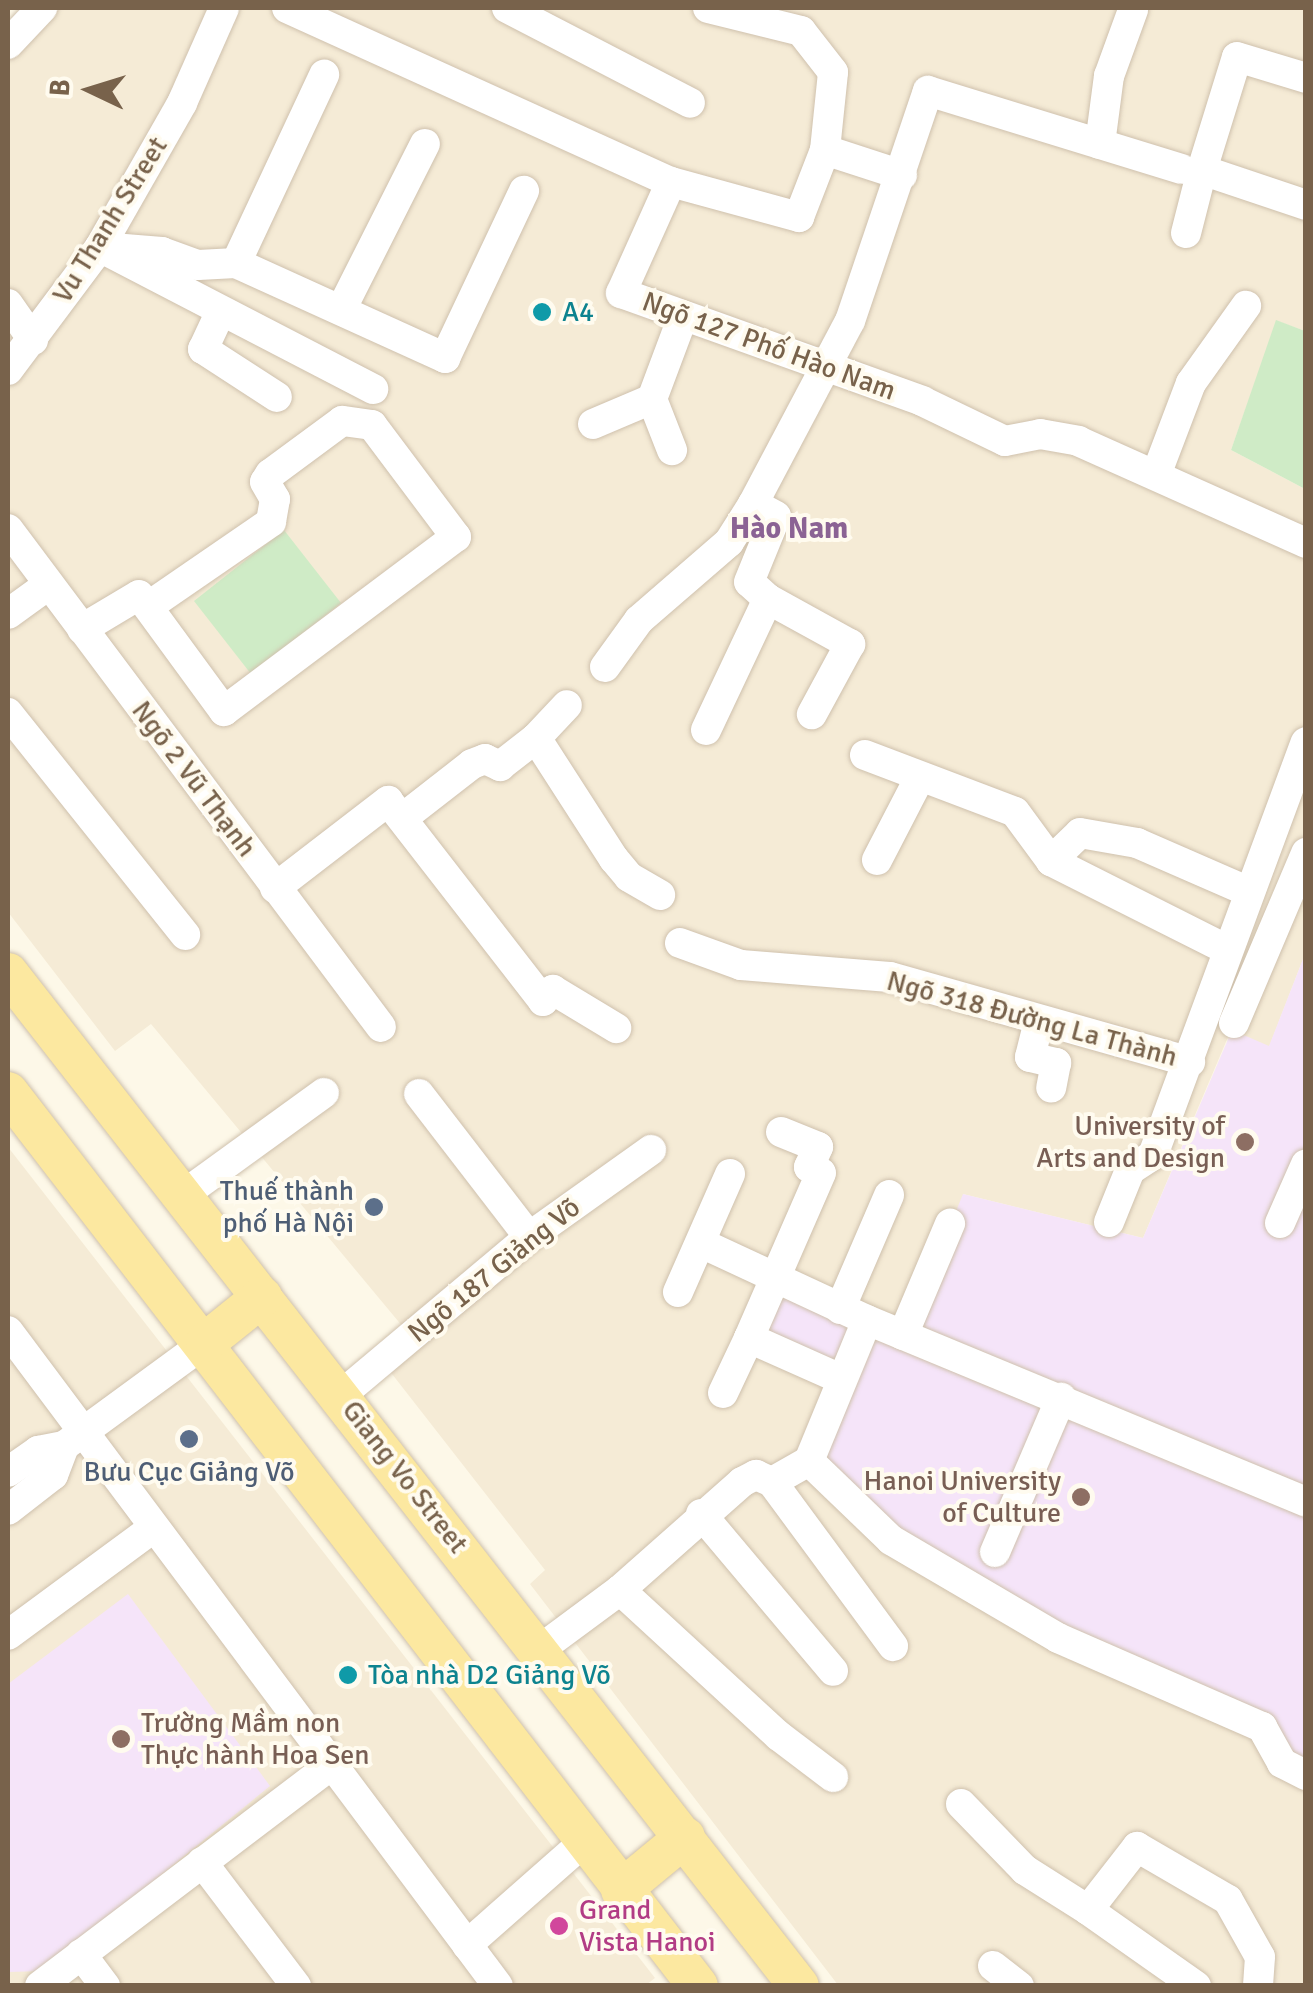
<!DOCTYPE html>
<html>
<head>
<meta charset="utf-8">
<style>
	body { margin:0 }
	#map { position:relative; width:1313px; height:1993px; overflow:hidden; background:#fdf8e8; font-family:Signika,sans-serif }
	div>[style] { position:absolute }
	.residential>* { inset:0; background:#f5ebd6 }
	.education>* { inset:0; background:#f5e4f9 }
	.green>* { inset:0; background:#cfebc6 }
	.roads { filter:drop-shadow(0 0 2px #cfc1ad) drop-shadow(0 0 2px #cfc1ad) }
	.minor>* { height:30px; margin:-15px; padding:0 15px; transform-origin:15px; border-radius:15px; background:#fff }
	.major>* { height:40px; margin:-20px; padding:0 20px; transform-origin:20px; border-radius:20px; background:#fce8a0 }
	.dots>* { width:28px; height:28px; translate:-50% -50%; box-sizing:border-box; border:5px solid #fffbef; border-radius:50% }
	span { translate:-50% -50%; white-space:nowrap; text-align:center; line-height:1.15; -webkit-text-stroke:8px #fffbef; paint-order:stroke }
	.street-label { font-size:28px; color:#78624b }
	.culture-label { font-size:28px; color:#0d838f }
	.left { translate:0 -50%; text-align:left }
	.education-label { font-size:28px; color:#785e54 }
	.right { translate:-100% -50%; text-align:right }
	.service-label { font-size:28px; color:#4e5e75 }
	.hotel-label { font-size:28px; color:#b23c85 }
	.neighbourhood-label { font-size:30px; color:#8b6394; font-weight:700 }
	.frame { position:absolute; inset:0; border:10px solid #78624b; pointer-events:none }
	.north { position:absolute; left:40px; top:40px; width:100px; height:100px; -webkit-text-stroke:8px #fffbef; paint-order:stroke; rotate:274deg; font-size:28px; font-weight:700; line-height:40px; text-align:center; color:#78624b }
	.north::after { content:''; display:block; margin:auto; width:35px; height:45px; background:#78624b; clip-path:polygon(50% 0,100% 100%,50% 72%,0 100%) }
</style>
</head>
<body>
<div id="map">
	<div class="residential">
		<div style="clip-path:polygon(55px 8px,1305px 8px,1305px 331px,1277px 321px,1231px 450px,1305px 489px,1305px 954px,1269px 1047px,1231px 1030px,1143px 1238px,963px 1194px,1305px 1767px,1305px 1985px,838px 1985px,530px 1584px,545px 1570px,378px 1356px,408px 1333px,151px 1024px,115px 1051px,8px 912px,8px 43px)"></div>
		<div style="clip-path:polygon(8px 1147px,655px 1978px,646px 1985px,8px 1985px)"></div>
	</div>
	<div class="education">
		<div style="clip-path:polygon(1305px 954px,1305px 1767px,1065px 1636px,899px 1536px,815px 1457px,870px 1327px,903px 1341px,963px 1194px,1143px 1238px,1232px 1030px,1269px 1046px)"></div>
		<div style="clip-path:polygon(778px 1289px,859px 1324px,838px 1373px,757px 1339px)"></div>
		<div style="clip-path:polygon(128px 1594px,270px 1786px,43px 1971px,8px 1972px,8px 1684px)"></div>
	</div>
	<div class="green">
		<div style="clip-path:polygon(1276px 320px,1305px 331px,1305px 489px,1231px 450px)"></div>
		<div style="clip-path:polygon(284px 530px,341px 603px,251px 674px,194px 601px)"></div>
	</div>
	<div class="roads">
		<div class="minor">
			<div style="left:287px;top:8px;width:422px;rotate:24.4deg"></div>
			<div style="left:671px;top:182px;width:133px;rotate:15.3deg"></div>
			<div style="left:799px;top:217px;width:72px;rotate:-68.8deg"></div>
			<div style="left:825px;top:150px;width:78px;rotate:-84.1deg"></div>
			<div style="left:833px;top:72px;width:52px;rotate:-128deg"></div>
			<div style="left:507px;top:8px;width:206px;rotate:27.4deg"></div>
			<div style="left:708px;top:8px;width:96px;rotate:13.9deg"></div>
			<div style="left:8px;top:44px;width:50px;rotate:-46.6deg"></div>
			<div style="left:1100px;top:144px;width:69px;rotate:-82.5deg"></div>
			<div style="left:1109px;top:76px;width:70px;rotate:-70deg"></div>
			<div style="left:825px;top:150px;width:81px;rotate:18deg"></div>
			<div style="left:1202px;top:170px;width:118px;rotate:-72.8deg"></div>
			<div style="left:1237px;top:57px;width:72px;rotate:16.9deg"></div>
			<div style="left:671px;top:182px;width:122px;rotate:114.2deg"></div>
			<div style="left:621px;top:293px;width:320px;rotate:19.7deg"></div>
			<div style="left:922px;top:401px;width:92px;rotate:25.7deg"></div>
			<div style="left:1005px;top:441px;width:36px;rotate:-11deg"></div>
			<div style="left:1040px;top:434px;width:39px;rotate:10deg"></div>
			<div style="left:1078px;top:441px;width:250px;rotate:24.1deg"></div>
			<div style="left:1186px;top:233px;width:65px;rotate:-75.7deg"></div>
			<div style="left:1202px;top:170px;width:110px;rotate:18.6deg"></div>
			<div style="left:100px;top:247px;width:62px;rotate:4.6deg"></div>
			<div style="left:162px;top:252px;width:38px;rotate:20deg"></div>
			<div style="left:198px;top:265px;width:38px;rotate:-3deg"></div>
			<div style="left:236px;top:263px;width:230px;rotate:24.4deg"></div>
			<div style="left:445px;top:358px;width:185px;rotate:-64.7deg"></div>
			<div style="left:107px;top:251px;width:300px;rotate:27.4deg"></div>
			<div style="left:236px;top:263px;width:208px;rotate:-64.9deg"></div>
			<div style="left:8px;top:304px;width:44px;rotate:55.2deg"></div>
			<div style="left:341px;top:310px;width:186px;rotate:-63.2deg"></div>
			<div style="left:220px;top:313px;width:40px;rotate:115deg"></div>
			<div style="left:203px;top:349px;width:88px;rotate:33deg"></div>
			<div style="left:8px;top:370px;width:154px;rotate:-53.2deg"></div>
			<div style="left:100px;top:247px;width:166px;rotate:-60.3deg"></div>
			<div style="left:182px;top:103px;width:104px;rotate:-66.1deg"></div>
			<div style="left:652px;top:399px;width:55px;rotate:68.6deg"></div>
			<div style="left:593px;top:424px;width:64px;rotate:-23deg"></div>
			<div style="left:652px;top:399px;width:89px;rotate:-69.5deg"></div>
			<div style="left:1156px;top:475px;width:98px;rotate:-69.2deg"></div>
			<div style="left:1191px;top:383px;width:95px;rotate:-54.5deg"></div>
			<div style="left:8px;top:529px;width:622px;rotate:53.17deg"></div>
			<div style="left:768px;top:599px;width:94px;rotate:28.8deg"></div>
			<div style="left:850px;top:644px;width:80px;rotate:118.5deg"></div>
			<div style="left:8px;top:614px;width:49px;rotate:-35.9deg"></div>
			<div style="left:82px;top:629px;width:66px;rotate:-30.8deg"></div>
			<div style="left:139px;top:595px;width:144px;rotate:53.8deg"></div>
			<div style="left:224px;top:711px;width:290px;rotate:-36.9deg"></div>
			<div style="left:456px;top:537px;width:140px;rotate:-126.9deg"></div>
			<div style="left:372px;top:425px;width:30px;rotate:-172deg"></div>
			<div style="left:342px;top:421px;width:89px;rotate:143.6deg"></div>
			<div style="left:270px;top:474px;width:9px;rotate:122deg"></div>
			<div style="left:265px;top:482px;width:20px;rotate:60deg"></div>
			<div style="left:275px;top:499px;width:23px;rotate:100deg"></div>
			<div style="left:271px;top:522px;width:148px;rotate:145.5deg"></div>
			<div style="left:605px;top:667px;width:58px;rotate:-54.1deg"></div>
			<div style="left:639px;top:620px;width:119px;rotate:-40.9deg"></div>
			<div style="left:729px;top:542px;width:45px;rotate:-57.7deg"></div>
			<div style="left:8px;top:713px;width:284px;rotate:51.4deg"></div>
			<div style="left:706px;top:730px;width:145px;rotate:-64.7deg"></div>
			<div style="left:768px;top:599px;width:25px;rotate:-138deg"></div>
			<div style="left:749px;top:582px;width:71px;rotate:-67.8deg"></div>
			<div style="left:776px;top:516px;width:26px;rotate:-152deg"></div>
			<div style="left:753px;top:504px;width:207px;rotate:-62.1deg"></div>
			<div style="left:850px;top:321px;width:243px;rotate:-71.3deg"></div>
			<div style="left:928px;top:91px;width:265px;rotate:17.1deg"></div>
			<div style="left:536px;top:738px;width:45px;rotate:-46.8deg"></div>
			<div style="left:865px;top:755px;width:160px;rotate:20.8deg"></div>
			<div style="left:1015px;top:812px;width:61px;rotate:53.7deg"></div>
			<div style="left:1051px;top:861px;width:196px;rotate:26.7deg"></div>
			<div style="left:404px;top:817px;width:86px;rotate:-37.9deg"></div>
			<div style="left:472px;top:764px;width:14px;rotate:-21deg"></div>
			<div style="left:485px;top:759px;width:17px;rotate:25deg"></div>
			<div style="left:500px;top:766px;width:46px;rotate:-37.9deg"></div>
			<div style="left:536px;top:738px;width:144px;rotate:57.2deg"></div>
			<div style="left:614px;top:859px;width:23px;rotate:50deg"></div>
			<div style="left:629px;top:877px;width:36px;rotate:30deg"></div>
			<div style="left:877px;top:860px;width:91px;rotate:-62.6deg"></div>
			<div style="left:1051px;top:861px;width:40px;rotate:-44deg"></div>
			<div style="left:1080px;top:833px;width:58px;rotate:10deg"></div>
			<div style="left:1137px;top:843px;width:122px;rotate:23.6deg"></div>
			<div style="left:275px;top:888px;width:143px;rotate:-37.6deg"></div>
			<div style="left:388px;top:801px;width:253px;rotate:52.2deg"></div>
			<div style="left:543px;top:1001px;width:15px;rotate:-48deg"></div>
			<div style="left:553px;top:990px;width:74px;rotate:31.1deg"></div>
			<div style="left:680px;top:943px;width:65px;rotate:19.8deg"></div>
			<div style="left:741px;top:965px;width:149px;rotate:4.6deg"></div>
			<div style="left:890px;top:977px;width:312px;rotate:15.8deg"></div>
			<div style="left:1039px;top:1021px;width:37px;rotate:104deg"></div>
			<div style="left:1030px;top:1057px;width:27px;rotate:13deg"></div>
			<div style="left:1056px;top:1063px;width:25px;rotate:101deg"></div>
			<div style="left:1234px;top:1023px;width:185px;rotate:-67deg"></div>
			<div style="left:419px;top:1094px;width:180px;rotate:52.4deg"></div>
			<div style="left:781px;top:1132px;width:40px;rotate:22deg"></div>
			<div style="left:818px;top:1147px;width:22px;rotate:114deg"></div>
			<div style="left:809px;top:1167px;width:13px;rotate:27deg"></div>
			<div style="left:821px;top:1173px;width:180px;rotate:113.6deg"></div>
			<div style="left:749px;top:1338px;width:101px;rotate:24deg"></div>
			<div style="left:183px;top:1195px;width:174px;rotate:-35.9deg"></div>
			<div style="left:1109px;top:1222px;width:56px;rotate:-68deg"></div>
			<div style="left:1130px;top:1170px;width:27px;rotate:-33deg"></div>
			<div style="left:1153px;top:1155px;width:440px;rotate:-69.7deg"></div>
			<div style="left:1280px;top:1223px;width:64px;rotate:-66.2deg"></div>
			<div style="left:701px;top:1243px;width:183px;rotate:24.9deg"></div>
			<div style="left:867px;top:1320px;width:475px;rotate:22.5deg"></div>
			<div style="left:678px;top:1292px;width:129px;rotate:-66.2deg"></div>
			<div style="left:840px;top:1309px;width:124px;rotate:-66.7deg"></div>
			<div style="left:8px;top:1331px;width:818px;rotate:53.2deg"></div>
			<div style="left:903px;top:1335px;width:121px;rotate:-67.1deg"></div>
			<div style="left:723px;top:1393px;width:61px;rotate:-64.7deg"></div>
			<div style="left:341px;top:1395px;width:246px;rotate:-40deg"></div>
			<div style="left:529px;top:1237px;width:150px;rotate:-35.5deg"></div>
			<div style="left:809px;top:1461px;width:114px;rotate:43.9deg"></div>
			<div style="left:891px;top:1540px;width:194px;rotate:30.4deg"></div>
			<div style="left:1058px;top:1638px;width:223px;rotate:23.6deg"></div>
			<div style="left:1262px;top:1727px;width:41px;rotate:60.9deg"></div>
			<div style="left:1282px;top:1763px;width:27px;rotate:27deg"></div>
			<div style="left:8px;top:1472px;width:37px;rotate:-35deg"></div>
			<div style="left:38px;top:1451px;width:26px;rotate:-11deg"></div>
			<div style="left:64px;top:1446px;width:176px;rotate:-36.2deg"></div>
			<div style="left:772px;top:1482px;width:204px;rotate:53.6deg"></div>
			<div style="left:8px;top:1510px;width:57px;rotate:-37.9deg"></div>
			<div style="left:53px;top:1475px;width:31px;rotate:-69deg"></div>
			<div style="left:701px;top:1514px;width:205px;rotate:49.9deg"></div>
			<div style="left:995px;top:1552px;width:168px;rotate:-66.8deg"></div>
			<div style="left:620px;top:1590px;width:216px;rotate:42.6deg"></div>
			<div style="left:779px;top:1736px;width:68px;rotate:37.2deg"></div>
			<div style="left:8px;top:1635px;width:179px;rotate:-36.4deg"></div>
			<div style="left:539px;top:1650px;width:101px;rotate:-36.5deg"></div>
			<div style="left:620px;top:1590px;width:163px;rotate:-41.5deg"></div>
			<div style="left:742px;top:1482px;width:16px;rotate:-27deg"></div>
			<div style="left:756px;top:1475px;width:17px;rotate:24deg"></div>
			<div style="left:772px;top:1482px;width:43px;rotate:-29.6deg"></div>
			<div style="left:809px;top:1461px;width:152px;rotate:-67.6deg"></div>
			<div style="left:961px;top:1804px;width:92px;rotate:45.9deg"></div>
			<div style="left:1025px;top:1870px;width:75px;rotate:32.4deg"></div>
			<div style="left:1088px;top:1910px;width:80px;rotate:-52.1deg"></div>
			<div style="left:1137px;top:1847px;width:105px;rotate:30.2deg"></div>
			<div style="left:1228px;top:1900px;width:65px;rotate:60.7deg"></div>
			<div style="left:1260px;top:1957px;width:29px;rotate:94deg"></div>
			<div style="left:202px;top:1862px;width:156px;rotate:52.8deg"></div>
			<div style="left:1088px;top:1910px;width:132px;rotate:35.1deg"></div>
			<div style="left:467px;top:1945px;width:159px;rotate:-41.4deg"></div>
			<div style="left:81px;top:1954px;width:40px;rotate:53deg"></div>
			<div style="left:993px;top:1966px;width:33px;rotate:38deg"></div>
			<div style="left:40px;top:1986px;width:365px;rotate:-37.2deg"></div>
		</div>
		<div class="major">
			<div style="left:8px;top:973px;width:1285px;rotate:52.02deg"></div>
			<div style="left:8px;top:1092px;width:1129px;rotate:52.34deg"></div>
			<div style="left:206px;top:1342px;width:72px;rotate:-38.8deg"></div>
			<div style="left:621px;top:1890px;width:83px;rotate:-39.6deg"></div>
		</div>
	</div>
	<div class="dots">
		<div style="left:542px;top:312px;background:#0f9aa8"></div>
		<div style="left:1245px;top:1142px;background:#8d6e63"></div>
		<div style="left:374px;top:1207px;background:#5c6f8a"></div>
		<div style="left:189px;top:1439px;background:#5c6f8a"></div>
		<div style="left:1081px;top:1497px;background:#8d6e63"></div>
		<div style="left:348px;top:1675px;background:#0f9aa8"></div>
		<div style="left:121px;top:1739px;background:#8d6e63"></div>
		<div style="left:559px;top:1926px;background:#d1479c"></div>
	</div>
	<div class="street-label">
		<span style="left:110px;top:220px;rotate:-58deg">Vu Thanh Street</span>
		<span style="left:769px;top:346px;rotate:20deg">Ngõ 127 Phố Hào Nam</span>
		<span style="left:194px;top:779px;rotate:53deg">Ngõ 2 Vũ Thạnh</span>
		<span style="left:1032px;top:1019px;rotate:15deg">Ngõ 318 Đường La Thành</span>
		<span style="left:494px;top:1270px;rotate:-39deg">Ngõ 187 Giảng Võ</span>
		<span style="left:405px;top:1477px;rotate:52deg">Giang Vo Street</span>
	</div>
	<div class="culture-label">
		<span class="left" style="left:562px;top:312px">A4</span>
		<span class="left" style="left:368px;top:1675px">Tòa nhà D2 Giảng Võ</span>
	</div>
	<div class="education-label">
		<span class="right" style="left:1225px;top:1142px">University of<br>Arts and Design</span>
		<span class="right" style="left:1061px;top:1497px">Hanoi University<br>of Culture</span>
		<span class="left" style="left:141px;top:1739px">Trường Mầm non<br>Thực hành Hoa Sen</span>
	</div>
	<div class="service-label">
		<span class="right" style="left:354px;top:1207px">Thuế thành<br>phố Hà Nội</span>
		<span style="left:189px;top:1472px">Bưu Cục Giảng Võ</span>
	</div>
	<div class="hotel-label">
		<span class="left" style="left:579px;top:1926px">Grand<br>Vista Hanoi</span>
	</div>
	<div class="neighbourhood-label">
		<span style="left:789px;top:529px">Hào Nam</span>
	</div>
	<div class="frame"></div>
	<div class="north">B</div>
</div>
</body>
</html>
